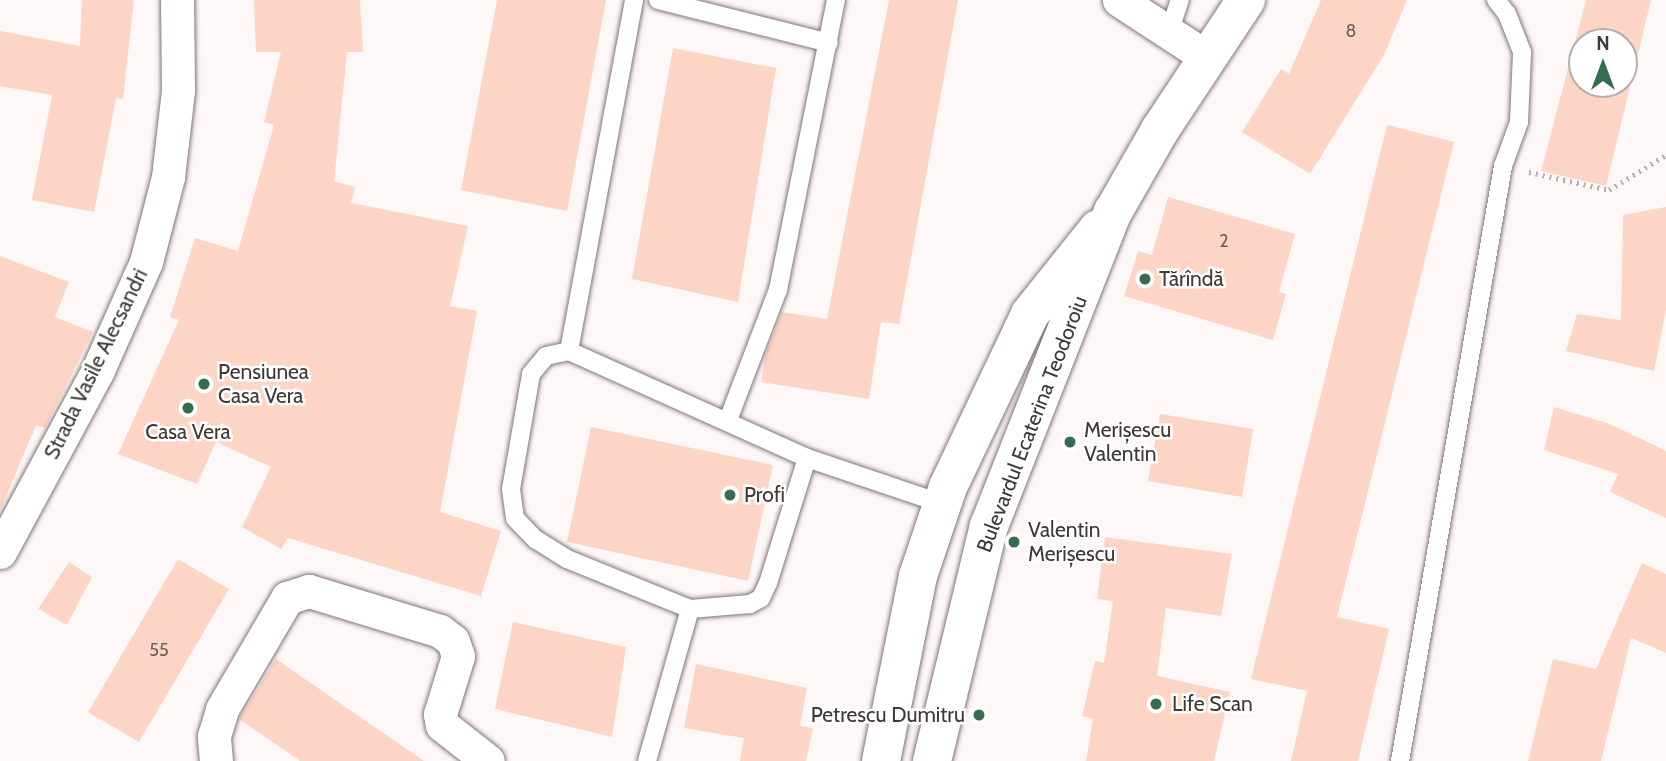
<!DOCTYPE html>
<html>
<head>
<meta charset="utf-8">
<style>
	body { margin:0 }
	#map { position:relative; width:1666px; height:761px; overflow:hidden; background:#fdf7f7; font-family:Cabin,sans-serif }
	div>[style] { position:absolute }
	.building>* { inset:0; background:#fcd5c4 }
	.path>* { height:4.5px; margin-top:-2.25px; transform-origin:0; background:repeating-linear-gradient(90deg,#b6b0b0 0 2px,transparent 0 7px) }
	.roads { filter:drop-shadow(0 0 2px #837576) drop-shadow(0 0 2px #837576) }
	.service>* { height:18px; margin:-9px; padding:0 9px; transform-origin:9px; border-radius:9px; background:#fff }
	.minor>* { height:33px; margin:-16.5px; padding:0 16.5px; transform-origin:16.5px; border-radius:16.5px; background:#fff }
	.primary>* { height:38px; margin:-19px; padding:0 19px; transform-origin:19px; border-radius:19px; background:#fff }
	.dots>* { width:19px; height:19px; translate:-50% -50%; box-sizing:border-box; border:4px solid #fff; border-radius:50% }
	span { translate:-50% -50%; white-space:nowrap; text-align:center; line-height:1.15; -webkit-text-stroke:5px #fff; paint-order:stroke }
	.number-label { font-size:18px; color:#6e5f5b }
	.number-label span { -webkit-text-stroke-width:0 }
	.poi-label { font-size:21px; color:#3e3838 }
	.left { translate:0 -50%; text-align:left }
	.right { translate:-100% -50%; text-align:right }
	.street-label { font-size:21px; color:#3e3838 }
	.north { position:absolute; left:1568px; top:28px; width:70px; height:70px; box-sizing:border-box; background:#fff; border:2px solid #b2afaf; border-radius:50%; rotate:0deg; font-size:19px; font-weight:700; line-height:28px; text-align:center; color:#3e3838 }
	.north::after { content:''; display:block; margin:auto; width:24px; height:32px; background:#356c52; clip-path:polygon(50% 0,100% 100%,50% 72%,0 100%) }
</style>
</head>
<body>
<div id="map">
	<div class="building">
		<div style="clip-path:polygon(82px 0,134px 0,123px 99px,116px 98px,94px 212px,32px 200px,52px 95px,0 86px,0 31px,80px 46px)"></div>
		<div style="clip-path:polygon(254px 0,360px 0,363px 52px,347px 52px,334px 181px,355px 187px,351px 203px,468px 226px,450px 306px,477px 311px,440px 512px,501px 531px,481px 596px,288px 538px,281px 549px,242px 527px,271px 467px,216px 442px,197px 484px,118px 454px,179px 320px,170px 317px,195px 238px,238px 251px,274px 125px,264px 122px,281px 52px,256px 52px)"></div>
		<div style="clip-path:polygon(497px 0,606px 0,567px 211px,461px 190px)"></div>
		<div style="clip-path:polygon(889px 0,958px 0,899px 324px,881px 322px,869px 399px,761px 382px,765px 356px,782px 312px,827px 319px)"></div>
		<div style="clip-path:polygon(1321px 0,1407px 0,1384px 55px,1310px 174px,1242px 132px,1281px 69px,1289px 74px)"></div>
		<div style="clip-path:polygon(evenodd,1586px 0,1651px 0,1606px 186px,1541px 171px,1586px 0,1582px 42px,1624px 42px,1624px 84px,1582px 84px,1582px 42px)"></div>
		<div style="clip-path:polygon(673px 48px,776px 68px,738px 302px,632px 279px)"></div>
		<div style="clip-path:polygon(1387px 125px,1454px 142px,1337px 617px,1389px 629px,1358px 761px,1291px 761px,1307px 691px,1251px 679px)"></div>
		<div style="clip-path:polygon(1168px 197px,1295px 234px,1279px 292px,1286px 294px,1273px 340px,1124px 296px,1138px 251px,1152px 255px)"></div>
		<div style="clip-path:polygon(1666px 207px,1666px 310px,1654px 371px,1566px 351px,1577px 314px,1621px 320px,1623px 215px)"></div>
		<div style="clip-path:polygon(0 256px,69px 282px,55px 317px,93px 332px,45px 428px,36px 425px,0 511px)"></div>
		<div style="clip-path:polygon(1554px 407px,1610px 424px,1666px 451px,1666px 518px,1610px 492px,1618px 474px,1544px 450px)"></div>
		<div style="clip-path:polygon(1160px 414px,1253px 429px,1242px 497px,1148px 481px)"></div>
		<div style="clip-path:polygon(591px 427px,773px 465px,748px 581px,567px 542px)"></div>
		<div style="clip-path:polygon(1105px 537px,1232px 554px,1221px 616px,1166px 608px,1157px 676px,1230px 692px,1214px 761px,1086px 761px,1093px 719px,1082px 716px,1095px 661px,1104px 663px,1113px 601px,1097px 599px)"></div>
		<div style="clip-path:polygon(178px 559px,229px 589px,139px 742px,88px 712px)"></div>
		<div style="clip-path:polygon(69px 562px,92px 577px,67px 625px,38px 609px)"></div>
		<div style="clip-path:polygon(1642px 563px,1666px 574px,1666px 653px,1631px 638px,1601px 761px,1528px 761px,1553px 659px,1596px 669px)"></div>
		<div style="clip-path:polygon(513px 622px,626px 647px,612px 737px,495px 709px)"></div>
		<div style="clip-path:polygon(276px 659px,424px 761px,300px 761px,239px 719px)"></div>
		<div style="clip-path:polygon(696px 664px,807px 688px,800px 726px,813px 728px,806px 761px,740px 761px,744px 738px,684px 728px)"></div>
	</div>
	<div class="path">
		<div style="left:1529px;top:172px;width:82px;rotate:12.7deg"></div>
		<div style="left:1609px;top:190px;width:67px;rotate:-31.6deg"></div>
	</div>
	<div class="roads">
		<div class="service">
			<div style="left:658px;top:0;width:176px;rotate:14.1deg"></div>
			<div style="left:1169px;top:33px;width:35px;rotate:-72deg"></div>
			<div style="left:569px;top:351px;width:357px;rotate:-79.5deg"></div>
			<div style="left:728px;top:420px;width:139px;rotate:-69deg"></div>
			<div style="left:778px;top:290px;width:296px;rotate:-78.7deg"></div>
			<div style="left:807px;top:458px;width:131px;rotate:107.3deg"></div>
			<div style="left:768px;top:583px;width:17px;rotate:115deg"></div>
			<div style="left:761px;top:598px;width:13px;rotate:151deg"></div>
			<div style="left:750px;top:604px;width:60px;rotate:175.2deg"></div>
			<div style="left:690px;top:609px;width:133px;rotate:-157.9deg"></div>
			<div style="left:567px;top:559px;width:36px;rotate:-148deg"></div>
			<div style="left:536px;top:540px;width:30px;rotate:-134deg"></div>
			<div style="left:515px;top:518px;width:29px;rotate:-98deg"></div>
			<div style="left:511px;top:489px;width:117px;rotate:-80.1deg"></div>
			<div style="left:531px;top:374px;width:23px;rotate:-50deg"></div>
			<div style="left:546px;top:356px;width:24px;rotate:-12deg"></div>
			<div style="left:569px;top:351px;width:261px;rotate:24.2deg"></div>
			<div style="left:807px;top:458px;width:144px;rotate:18.7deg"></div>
			<div style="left:647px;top:761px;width:158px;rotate:-74.2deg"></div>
			<div style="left:1400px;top:761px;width:604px;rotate:-80.18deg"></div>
			<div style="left:1503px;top:166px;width:47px;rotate:-70deg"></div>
			<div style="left:1519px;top:122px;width:70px;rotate:-87.5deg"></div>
			<div style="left:1522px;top:52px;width:41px;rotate:-111.5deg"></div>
			<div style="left:1507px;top:14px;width:18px;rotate:-128deg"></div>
		</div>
		<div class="minor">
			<div style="left:1119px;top:0;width:106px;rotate:33.1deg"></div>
			<div style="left:0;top:552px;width:204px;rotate:-61.7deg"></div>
			<div style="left:97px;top:372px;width:120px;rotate:-66deg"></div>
			<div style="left:146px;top:262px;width:88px;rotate:-75.5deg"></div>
			<div style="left:168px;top:177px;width:87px;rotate:-83.4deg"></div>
			<div style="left:178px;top:91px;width:91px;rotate:-90.6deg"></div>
			<div style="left:216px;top:761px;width:25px;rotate:-95deg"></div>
			<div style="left:214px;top:736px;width:28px;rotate:-73deg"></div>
			<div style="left:222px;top:709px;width:129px;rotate:-59.6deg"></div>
			<div style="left:287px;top:598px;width:23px;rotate:-18deg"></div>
			<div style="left:309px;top:591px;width:137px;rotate:17deg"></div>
			<div style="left:440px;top:631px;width:16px;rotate:38deg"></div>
			<div style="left:453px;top:641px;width:16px;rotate:72deg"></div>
			<div style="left:458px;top:656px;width:61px;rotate:107.2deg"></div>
			<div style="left:440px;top:714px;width:11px;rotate:80deg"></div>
			<div style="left:442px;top:725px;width:58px;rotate:38deg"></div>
		</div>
		<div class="primary">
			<div style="left:881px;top:761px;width:189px;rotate:-78.7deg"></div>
			<div style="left:918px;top:576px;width:94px;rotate:-71.4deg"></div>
			<div style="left:948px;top:487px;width:191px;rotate:-64.6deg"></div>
			<div style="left:1030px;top:314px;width:109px;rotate:-51.3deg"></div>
			<div style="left:932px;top:761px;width:242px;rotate:-76.4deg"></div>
			<div style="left:989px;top:526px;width:338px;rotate:-68.5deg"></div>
			<div style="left:1113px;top:212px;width:95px;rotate:-60.2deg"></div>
			<div style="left:1160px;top:130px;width:156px;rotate:-56.5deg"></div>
		</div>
	</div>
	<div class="dots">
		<div style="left:1145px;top:279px;background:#356c52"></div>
		<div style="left:204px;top:384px;background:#356c52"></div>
		<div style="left:188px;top:408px;background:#356c52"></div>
		<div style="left:1070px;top:442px;background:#356c52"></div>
		<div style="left:730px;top:495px;background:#356c52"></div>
		<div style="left:1014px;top:542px;background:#356c52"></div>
		<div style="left:1156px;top:704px;background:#356c52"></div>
		<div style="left:979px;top:715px;background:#356c52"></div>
	</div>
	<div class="number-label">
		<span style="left:1351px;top:31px">8</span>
		<span style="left:1224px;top:241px">2</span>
		<span style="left:159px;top:650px">55</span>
	</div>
	<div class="poi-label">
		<span class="left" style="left:1159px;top:279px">Tărîndă</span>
		<span class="left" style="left:218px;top:384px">Pensiunea<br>Casa Vera</span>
		<span class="left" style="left:1084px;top:442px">Merișescu<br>Valentin</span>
		<span style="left:188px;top:432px">Casa Vera</span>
		<span class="left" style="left:744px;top:495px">Profi</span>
		<span class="left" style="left:1028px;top:542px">Valentin<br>Merișescu</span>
		<span class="left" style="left:1172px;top:704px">Life Scan</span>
		<span class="right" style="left:965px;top:715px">Petrescu Dumitru</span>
	</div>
	<div class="street-label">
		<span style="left:96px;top:364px;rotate:-64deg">Strada Vasile Alecsandri</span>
		<span style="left:1032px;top:424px;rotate:-69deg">Bulevardul Ecaterina Teodoroiu</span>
	</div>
	<div class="north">N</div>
</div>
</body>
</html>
